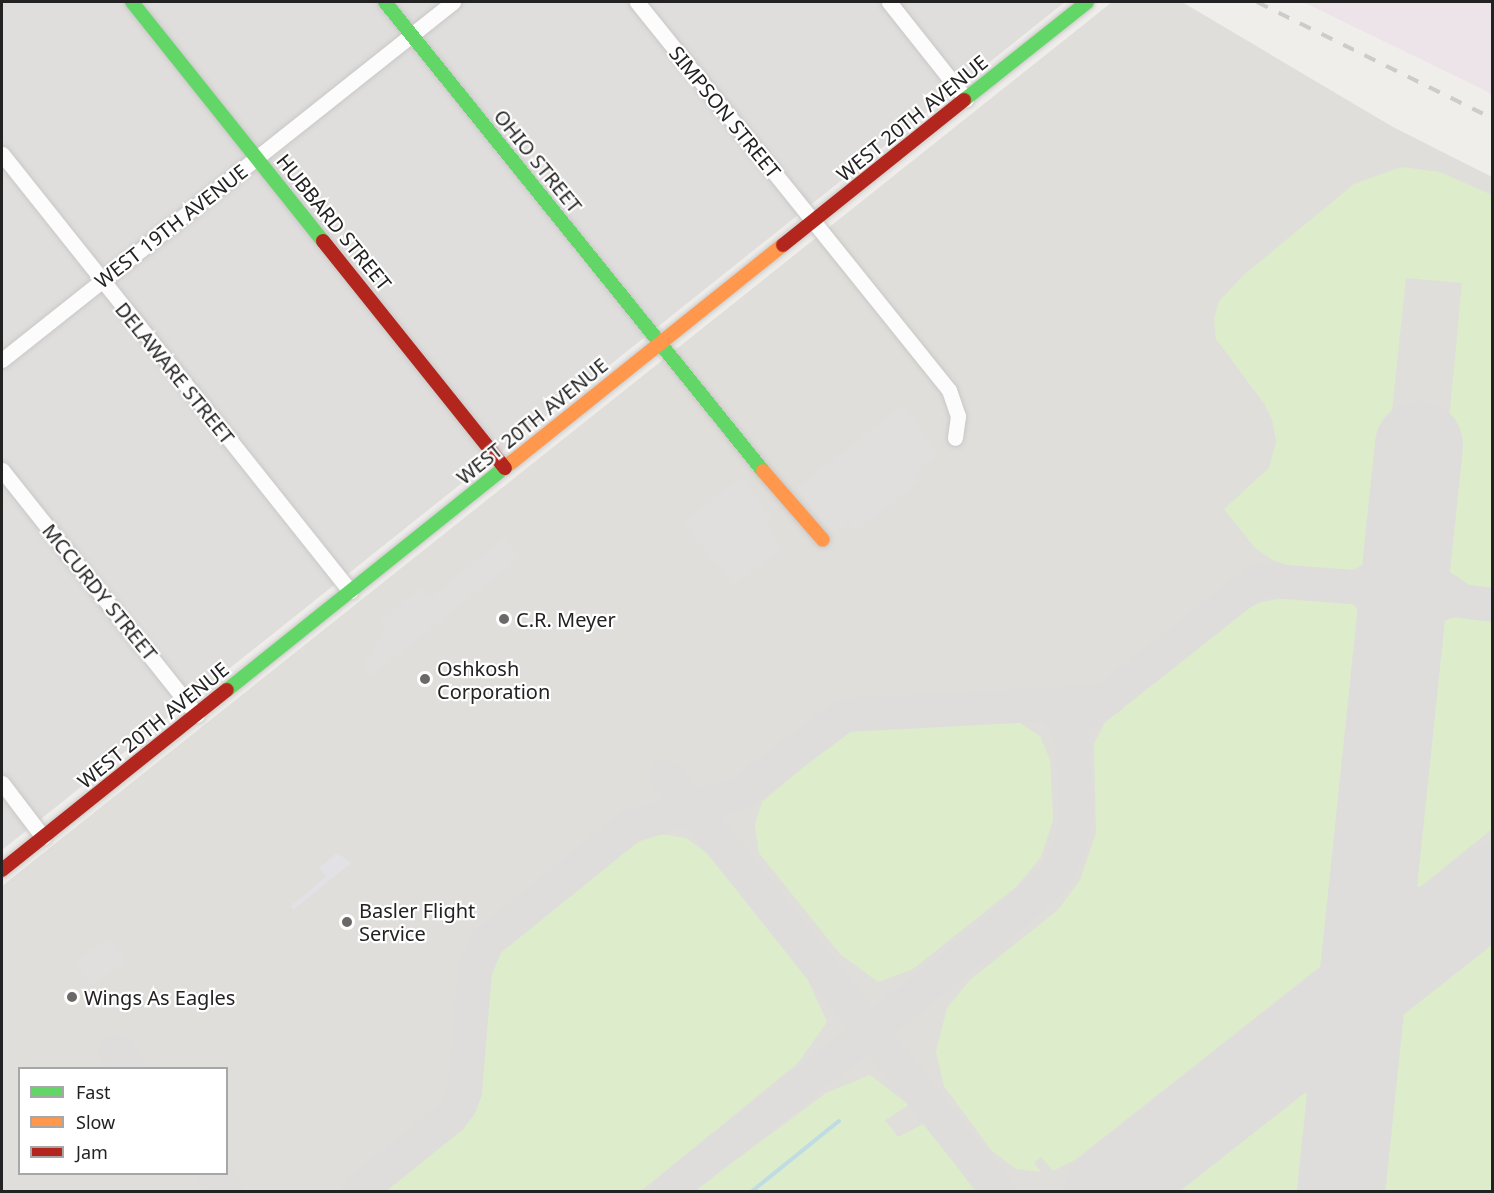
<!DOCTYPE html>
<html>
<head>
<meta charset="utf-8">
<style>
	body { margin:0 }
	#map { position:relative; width:1494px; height:1193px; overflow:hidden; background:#f0eeeb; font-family:"Noto Sans",sans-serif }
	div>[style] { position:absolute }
	.residential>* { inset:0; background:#dfdedc }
	.industrial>* { inset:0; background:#ede4e9 }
	.airport>* { inset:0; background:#e0deda }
	.grass>* { inset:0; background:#ddeccb }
	.parking>* { inset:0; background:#e0dfde }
	.plaza>* { inset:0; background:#e2e1e5 }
	.stream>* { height:4px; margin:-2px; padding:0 2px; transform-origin:2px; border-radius:2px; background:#bfdbe3 }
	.taxiway>* { height:34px; margin:-17px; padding:0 17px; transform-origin:17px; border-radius:17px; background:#dedddc }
	.runway>* { height:88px; margin:-44px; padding:0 44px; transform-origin:44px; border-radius:44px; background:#dedddc }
	.roads { filter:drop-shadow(0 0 2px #c9c8c7) drop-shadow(0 0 2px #c9c8c7) }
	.street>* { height:15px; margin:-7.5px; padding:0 7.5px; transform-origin:7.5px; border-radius:7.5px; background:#fdfcfc }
	.fast>* { height:14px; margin:-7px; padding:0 7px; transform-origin:7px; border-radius:7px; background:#63d668 }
	.slow>* { height:14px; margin:-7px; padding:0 7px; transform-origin:7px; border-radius:7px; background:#ff974d }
	.jam>* { height:14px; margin:-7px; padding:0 7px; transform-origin:7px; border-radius:7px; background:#b3261e }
	.rail>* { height:4px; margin-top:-2px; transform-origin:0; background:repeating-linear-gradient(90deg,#ccc 0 12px,transparent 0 24px) }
	.dots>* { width:16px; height:16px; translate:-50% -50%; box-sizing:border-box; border:3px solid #fff; border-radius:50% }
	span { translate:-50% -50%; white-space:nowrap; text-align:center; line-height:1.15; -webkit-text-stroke:4.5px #fff; paint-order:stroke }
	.street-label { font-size:20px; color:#222 }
	.poi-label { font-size:20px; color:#222 }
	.left { translate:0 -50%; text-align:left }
	.frame { position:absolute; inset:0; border:3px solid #222; pointer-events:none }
	.legend { position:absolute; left:18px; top:1067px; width:210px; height:108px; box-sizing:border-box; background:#fff; border:2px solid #a7a7a7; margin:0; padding:8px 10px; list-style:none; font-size:18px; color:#222 }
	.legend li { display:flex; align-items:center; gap:12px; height:30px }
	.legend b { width:30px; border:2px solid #a7a7a7 }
</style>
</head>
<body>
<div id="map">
	<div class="residential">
		<div style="clip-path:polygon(2px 2px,1065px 2px,2px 850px)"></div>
	</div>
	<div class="industrial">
		<div style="clip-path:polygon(1303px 2px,1492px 2px,1492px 95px,1484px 90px)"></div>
	</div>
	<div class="airport">
		<div style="clip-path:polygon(evenodd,1112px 2px,1182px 2px,1393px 127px,1492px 177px,1492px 1191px,2px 1191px,2px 886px,1112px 2px,20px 1068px,226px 1068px,226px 1174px,20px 1174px,20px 1068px)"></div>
	</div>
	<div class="grass">
		<div style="clip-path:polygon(1401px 167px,1440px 172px,1492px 195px,1492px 590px,1456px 584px,1448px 580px,1436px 559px,1462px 283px,1406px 278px,1377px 552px,1371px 560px,1352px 570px,1290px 566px,1273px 560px,1255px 548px,1224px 509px,1269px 468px,1276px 442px,1272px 419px,1265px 405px,1216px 339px,1214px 319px,1219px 301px,1245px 274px,1354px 184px)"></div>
		<div style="clip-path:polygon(1291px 597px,1353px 604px,1370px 626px,1335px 948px,1322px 965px,1075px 1160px,1053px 1171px,1041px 1157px,1034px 1163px,1041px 1172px,1016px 1169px,992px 1151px,944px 1086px,936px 1051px,947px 1008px,970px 980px,1058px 910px,1080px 880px,1096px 833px,1094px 744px,1106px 720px,1240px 613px,1261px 602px)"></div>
		<div style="clip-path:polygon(1447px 614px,1492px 621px,1492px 829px,1421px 886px,1411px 888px,1403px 882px,1402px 872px,1428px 632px)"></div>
		<div style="clip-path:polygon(1015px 720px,1040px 736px,1050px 760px,1053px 820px,1041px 857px,1017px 886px,913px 969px,878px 982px,840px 954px,759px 853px,755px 825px,762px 802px,847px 730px)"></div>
		<div style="clip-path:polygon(660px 834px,686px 838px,711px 856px,807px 978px,827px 1022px,798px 1063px,641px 1191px,374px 1191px,452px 1129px,467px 1111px,485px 978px,497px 953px,632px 843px)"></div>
		<div style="clip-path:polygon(1492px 943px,1492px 1191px,1370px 1191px,1389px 1030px,1398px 1018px)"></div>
		<div style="clip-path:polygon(870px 1075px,909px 1105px,885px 1120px,898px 1137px,925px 1123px,975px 1191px,694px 1191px,826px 1093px)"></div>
		<div style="clip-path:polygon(1310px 1092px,1320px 1100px,1312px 1191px,1179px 1191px,1301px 1095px)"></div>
	</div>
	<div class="parking">
		<div style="clip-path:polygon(903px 404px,938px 454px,915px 473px,921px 480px,856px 531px,849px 523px,833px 535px,797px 489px)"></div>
		<div style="clip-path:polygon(740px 477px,774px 519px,766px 526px,782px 547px,734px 586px,683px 523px)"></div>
		<div style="clip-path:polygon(505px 538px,520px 557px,370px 677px,362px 666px,385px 630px,379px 623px,420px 588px,429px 599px)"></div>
		<div style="clip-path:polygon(108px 938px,126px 960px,93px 986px,75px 963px)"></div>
	</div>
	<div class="plaza">
		<div style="clip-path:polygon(337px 853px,351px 863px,293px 910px,291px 906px,326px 877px,319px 868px)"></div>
	</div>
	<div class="stream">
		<div style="left:751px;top:1192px;width:113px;rotate:-38.9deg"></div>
	</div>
	<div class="taxiway">
		<div style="left:1409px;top:535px;width:46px;rotate:66.8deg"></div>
		<div style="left:1427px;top:577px;width:37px;rotate:34deg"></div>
		<div style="left:1395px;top:666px;width:47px;rotate:-68.9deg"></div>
		<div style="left:1412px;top:622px;width:22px;rotate:-43deg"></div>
		<div style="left:1428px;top:607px;width:30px;rotate:-15deg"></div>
		<div style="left:1092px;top:711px;width:211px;rotate:-38.3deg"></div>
		<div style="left:1258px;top:580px;width:94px;rotate:4.3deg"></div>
		<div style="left:1352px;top:587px;width:141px;rotate:7.3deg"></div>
		<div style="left:667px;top:776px;width:532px;rotate:51.41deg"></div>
		<div style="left:116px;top:1051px;width:22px;rotate:51deg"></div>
		<div style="left:213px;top:1174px;width:23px;rotate:52deg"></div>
		<div style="left:358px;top:1192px;width:118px;rotate:-38.8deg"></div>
		<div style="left:450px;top:1118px;width:16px;rotate:-52deg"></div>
		<div style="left:460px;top:1105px;width:15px;rotate:-70deg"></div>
		<div style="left:465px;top:1091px;width:120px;rotate:-85.2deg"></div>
		<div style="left:475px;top:971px;width:31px;rotate:-68deg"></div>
		<div style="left:487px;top:942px;width:185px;rotate:-38.9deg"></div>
		<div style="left:631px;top:826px;width:113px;rotate:-16.5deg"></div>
		<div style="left:739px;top:794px;width:132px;rotate:-36.7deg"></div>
		<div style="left:845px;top:715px;width:251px;rotate:-3deg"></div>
		<div style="left:1096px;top:702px;width:14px;rotate:-17deg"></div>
		<div style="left:667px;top:1192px;width:414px;rotate:-38.4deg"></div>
		<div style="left:991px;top:935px;width:81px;rotate:-41.5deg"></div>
		<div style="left:1052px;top:881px;width:38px;rotate:-62deg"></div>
		<div style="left:1070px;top:847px;width:36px;rotate:-81deg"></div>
		<div style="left:1076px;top:811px;width:75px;rotate:-93.1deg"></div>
		<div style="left:1072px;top:736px;width:20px;rotate:-114deg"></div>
		<div style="left:1064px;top:718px;width:22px;rotate:-141deg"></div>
	</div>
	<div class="runway">
		<div style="left:1108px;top:1192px;width:489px;rotate:-38.3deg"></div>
		<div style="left:1341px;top:1192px;width:751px;rotate:-84.04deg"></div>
	</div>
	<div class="roads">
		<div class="street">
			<div style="left:637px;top:2px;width:498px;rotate:51.2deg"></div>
			<div style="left:949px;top:390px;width:28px;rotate:71deg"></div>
			<div style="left:958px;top:416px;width:22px;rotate:98deg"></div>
			<div style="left:889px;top:2px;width:124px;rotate:51.6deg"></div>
			<div style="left:2px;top:154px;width:559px;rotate:51.47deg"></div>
			<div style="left:2px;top:360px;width:576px;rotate:-38.44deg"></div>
			<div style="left:2px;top:470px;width:313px;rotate:51.5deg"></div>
			<div style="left:2px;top:783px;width:68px;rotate:52.8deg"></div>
		</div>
		<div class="fast">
			<div style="left:132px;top:2px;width:306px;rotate:51.4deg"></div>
			<div style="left:385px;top:2px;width:602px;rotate:51.13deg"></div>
			<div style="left:964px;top:100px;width:157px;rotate:-38.5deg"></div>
			<div style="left:227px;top:690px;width:365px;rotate:-38.7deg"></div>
		</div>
		<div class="slow">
			<div style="left:512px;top:462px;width:347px;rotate:-38.7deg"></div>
			<div style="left:763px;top:471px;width:91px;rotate:49deg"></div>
		</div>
		<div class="jam">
			<div style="left:323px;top:241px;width:291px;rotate:51.3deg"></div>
			<div style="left:783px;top:245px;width:232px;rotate:-38.7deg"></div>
			<div style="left:2px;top:870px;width:288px;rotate:-38.7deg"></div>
		</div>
	</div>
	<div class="rail">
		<div style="left:1257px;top:2px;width:262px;rotate:26.3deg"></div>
	</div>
	<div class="dots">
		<div style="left:504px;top:619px;background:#6a6968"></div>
		<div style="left:425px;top:679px;background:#6a6968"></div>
		<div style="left:347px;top:922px;background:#6a6968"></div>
		<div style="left:72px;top:997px;background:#6a6968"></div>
	</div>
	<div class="street-label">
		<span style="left:725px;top:112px;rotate:51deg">SIMPSON STREET</span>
		<span style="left:912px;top:118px;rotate:-39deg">WEST 20TH AVENUE</span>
		<span style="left:538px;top:161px;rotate:51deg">OHIO STREET</span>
		<span style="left:334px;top:222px;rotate:51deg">HUBBARD STREET</span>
		<span style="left:171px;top:226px;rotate:-38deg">WEST 19TH AVENUE</span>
		<span style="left:175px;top:373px;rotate:51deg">DELAWARE STREET</span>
		<span style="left:532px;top:421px;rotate:-39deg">WEST 20TH AVENUE</span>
		<span style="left:100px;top:592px;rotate:51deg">MCCURDY STREET</span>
		<span style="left:153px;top:725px;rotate:-39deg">WEST 20TH AVENUE</span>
	</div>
	<div class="poi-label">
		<span class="left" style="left:516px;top:619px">C.R. Meyer</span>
		<span class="left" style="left:437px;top:680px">Oshkosh<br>Corporation</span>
		<span class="left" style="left:359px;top:922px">Basler Flight<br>Service</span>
		<span class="left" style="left:84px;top:997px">Wings As Eagles</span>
	</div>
	<div class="frame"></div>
	<ul class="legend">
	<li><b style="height:8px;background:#63d668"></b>Fast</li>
	<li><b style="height:8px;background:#ff974d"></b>Slow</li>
	<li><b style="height:8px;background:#b3261e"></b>Jam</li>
	</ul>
</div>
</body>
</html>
